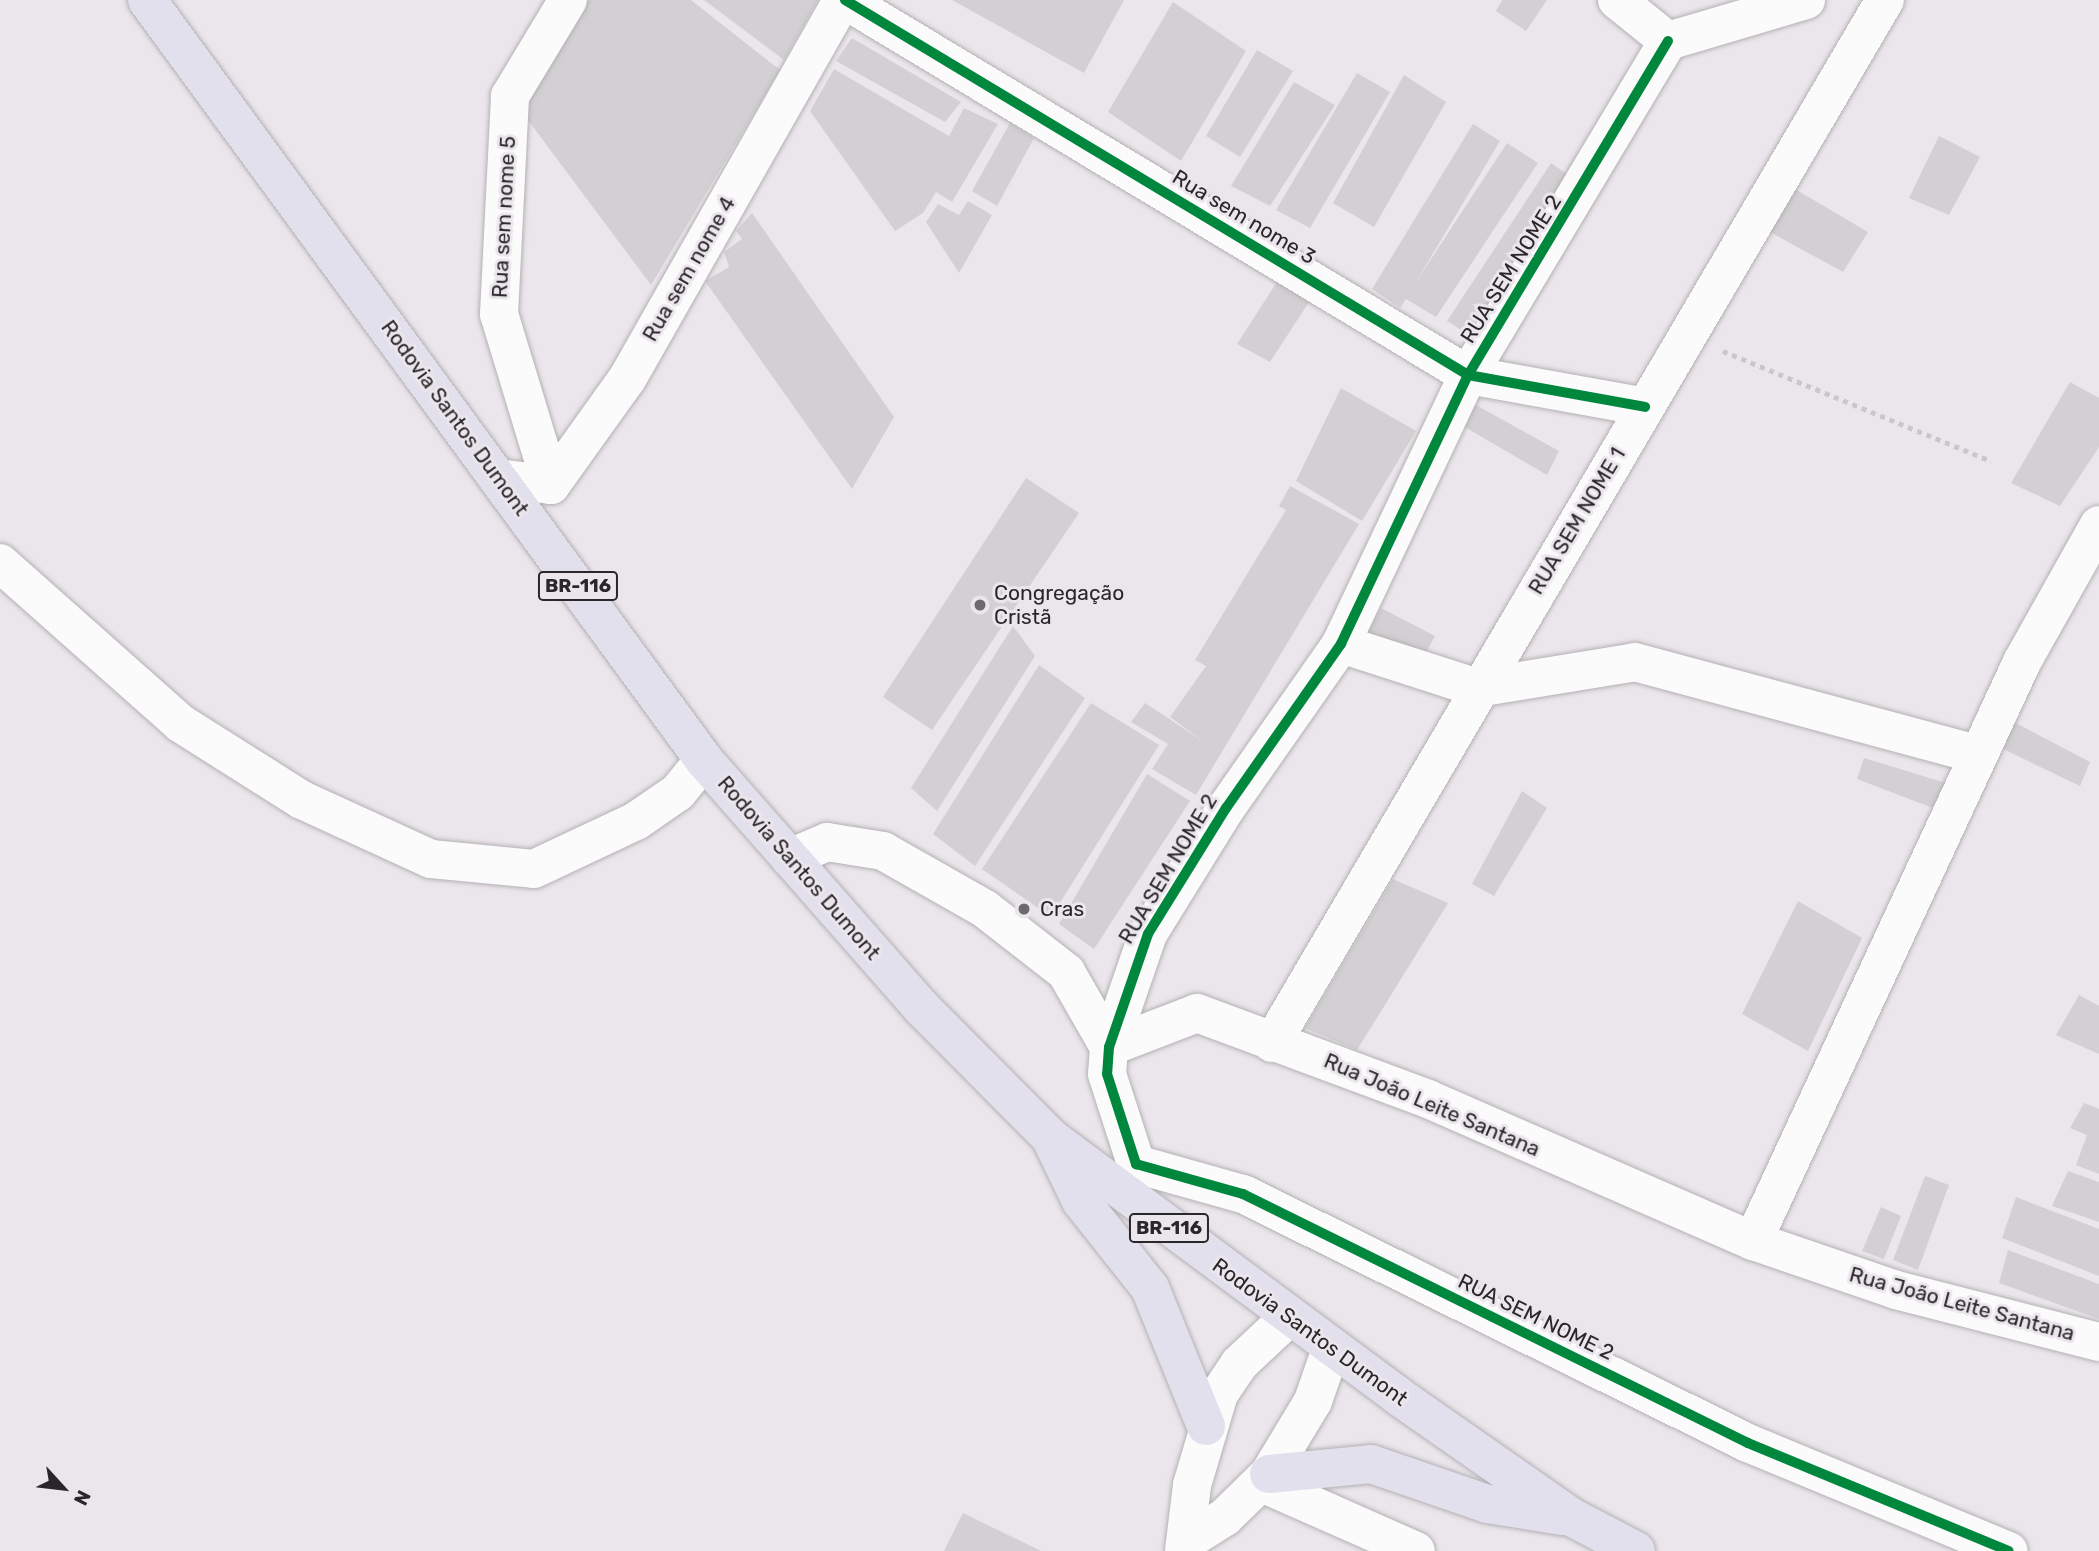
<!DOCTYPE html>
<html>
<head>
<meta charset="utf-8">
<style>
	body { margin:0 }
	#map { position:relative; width:2099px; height:1551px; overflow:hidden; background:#eae6eb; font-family:Rubik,sans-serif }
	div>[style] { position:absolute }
	.building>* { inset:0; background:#d3d0d3 }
	.path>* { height:4.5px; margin-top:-2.25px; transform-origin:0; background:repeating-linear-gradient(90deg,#c8c8c8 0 5px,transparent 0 10px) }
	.roads { filter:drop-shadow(0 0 2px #b4b1b4) drop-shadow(0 0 2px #b4b1b4) }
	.minor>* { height:38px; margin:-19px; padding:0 19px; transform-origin:19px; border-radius:19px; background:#fcfbfc }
	.highway>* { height:38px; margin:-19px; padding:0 19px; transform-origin:19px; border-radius:19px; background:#e3e0ee }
	.cycleway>* { height:10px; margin:-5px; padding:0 5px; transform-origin:5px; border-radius:5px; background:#00873e }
	.dots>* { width:19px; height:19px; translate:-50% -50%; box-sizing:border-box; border:4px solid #ebe5ec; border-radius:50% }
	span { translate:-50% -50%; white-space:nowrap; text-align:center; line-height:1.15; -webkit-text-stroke:6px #ebe5ec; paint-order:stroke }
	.shield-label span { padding:2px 5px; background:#ebe5ec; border:2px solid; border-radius:5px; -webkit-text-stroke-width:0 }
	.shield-label { font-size:19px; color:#292729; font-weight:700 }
	.street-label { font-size:21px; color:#292729 }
	.poi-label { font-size:21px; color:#292729 }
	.left { translate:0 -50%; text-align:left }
	.north { position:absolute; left:28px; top:1453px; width:70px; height:70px; -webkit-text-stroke:5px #ebe5ec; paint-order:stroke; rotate:117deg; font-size:19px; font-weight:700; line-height:28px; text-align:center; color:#292729 }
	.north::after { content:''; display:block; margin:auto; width:24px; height:32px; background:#292729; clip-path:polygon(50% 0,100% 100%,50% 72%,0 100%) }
</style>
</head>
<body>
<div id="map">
	<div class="building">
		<div style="clip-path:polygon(588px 0,691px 0,780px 70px,651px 285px,519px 108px)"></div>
		<div style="clip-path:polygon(704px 0,818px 0,784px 60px)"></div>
		<div style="clip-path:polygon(952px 0,1124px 0,1084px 73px)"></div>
		<div style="clip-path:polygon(1502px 0,1547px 0,1526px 31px,1496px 11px)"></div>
		<div style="clip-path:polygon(1173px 2px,1246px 51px,1181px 161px,1108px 112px)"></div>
		<div style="clip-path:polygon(852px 38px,961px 102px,945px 122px,836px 61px)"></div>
		<div style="clip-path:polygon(1257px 50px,1293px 71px,1240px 157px,1206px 136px)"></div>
		<div style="clip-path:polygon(834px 69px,949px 136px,964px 108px,998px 124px,952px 202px,936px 192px,923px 213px,895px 231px,810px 111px)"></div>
		<div style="clip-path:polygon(1357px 73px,1390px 92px,1310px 228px,1276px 210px)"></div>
		<div style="clip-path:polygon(1404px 75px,1446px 102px,1374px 227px,1333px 203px)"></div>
		<div style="clip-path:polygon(1294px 82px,1335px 105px,1270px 206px,1231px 186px)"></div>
		<div style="clip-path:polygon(1010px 123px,1034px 138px,997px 206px,972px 191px)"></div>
		<div style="clip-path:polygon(1473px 124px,1500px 141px,1416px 282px,1507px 143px,1538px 163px,1436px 317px,1406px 299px,1400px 308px,1372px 289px)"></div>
		<div style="clip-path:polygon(1939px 136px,1980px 157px,1949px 215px,1909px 198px)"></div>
		<div style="clip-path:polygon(1551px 163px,1575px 180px,1472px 337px,1447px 321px)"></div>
		<div style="clip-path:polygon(1795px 189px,1868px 232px,1843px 272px,1770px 232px)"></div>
		<div style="clip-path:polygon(968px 201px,992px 215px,959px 273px,926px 222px,938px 204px,959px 215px)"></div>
		<div style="clip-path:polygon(752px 213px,894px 417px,852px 489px,705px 281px,729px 267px,724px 252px,742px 239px,736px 231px)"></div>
		<div style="clip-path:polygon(1277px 282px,1309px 302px,1270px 362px,1237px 344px)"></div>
		<div style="clip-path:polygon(2070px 382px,2099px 398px,2099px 447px,2060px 506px,2011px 483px)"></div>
		<div style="clip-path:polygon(1341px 388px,1416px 431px,1362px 521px,1296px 481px)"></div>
		<div style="clip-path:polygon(1474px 404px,1559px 451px,1547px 475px,1463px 426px)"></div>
		<div style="clip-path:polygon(1026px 478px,1079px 513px,932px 730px,883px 697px)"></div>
		<div style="clip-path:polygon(1290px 486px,1359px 524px,1196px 795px,1152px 769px,1168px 744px,1131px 722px,1145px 703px,1204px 742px,1170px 717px,1206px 666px,1195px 660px,1286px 510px,1279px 506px)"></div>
		<div style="clip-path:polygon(1381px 608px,1435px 636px,1424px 657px,1367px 632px)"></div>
		<div style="clip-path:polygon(1013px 626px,1035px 656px,937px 811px,911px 788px)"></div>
		<div style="clip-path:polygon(1039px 665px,1085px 698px,975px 866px,933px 834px)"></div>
		<div style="clip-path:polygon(1091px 703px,1159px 745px,1051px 917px,982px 869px)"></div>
		<div style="clip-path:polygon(2012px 721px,2090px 762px,2080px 786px,1999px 747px)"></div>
		<div style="clip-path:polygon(1864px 758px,1946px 783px,1933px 808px,1857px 779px)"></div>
		<div style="clip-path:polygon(1147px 774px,1190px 801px,1094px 949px,1059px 924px)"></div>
		<div style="clip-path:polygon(1522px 791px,1547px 808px,1494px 896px,1472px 884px)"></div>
		<div style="clip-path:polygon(1393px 879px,1448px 903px,1357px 1050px,1305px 1028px)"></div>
		<div style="clip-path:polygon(1798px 901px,1862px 938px,1808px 1051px,1742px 1014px)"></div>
		<div style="clip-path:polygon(2079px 995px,2099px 1006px,2099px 1054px,2056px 1035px)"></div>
		<div style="clip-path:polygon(2084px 1103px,2099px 1109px,2099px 1174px,2076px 1165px,2087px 1135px,2070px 1128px)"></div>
		<div style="clip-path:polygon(2068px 1171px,2099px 1182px,2099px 1222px,2052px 1206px)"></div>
		<div style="clip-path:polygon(1925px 1176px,1949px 1185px,1918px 1270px,1893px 1260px)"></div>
		<div style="clip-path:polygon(2016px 1197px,2099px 1229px,2099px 1276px,2002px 1238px)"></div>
		<div style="clip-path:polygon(1881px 1207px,1901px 1216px,1884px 1259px,1862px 1251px)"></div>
		<div style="clip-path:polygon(2008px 1250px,2099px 1284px,2099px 1319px,1999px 1283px)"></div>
		<div style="clip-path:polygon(963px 1513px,1041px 1551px,944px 1551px)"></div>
	</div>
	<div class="path">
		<div style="left:1723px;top:351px;width:290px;rotate:22.3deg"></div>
	</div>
	<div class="roads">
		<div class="minor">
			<div style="left:845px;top:0;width:727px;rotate:31.04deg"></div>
			<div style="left:1468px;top:375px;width:180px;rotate:10.2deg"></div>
			<div style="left:1617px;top:0;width:65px;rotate:38.8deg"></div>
			<div style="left:1668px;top:41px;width:144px;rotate:-16.5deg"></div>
			<div style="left:1668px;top:41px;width:389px;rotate:120.9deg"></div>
			<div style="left:1468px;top:375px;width:297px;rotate:115.3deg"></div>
			<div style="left:1341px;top:644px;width:200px;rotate:125deg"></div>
			<div style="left:1226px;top:808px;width:148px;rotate:121.8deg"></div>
			<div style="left:1148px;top:934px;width:120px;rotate:109deg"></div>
			<div style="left:1109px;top:1047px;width:27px;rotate:94deg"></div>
			<div style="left:1107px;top:1074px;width:95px;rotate:72.1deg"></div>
			<div style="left:1136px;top:1164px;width:111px;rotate:15.7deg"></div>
			<div style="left:1243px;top:1194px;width:563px;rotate:26.25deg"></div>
			<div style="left:1748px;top:1443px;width:282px;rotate:22.5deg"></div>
			<div style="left:499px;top:478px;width:52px;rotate:7.7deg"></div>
			<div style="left:551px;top:485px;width:130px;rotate:-54.4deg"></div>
			<div style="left:627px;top:379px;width:436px;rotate:-60.4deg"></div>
			<div style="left:551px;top:485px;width:179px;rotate:-106.9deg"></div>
			<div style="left:499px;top:314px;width:218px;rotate:-87.1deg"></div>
			<div style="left:510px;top:96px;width:112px;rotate:-58.9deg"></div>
			<div style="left:0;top:563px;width:241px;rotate:41.6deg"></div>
			<div style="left:180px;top:723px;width:144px;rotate:32.3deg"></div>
			<div style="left:302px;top:800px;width:142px;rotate:24.6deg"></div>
			<div style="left:431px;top:859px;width:103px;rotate:5.5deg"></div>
			<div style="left:534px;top:869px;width:113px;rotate:-25.2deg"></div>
			<div style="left:636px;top:821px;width:51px;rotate:-34.6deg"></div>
			<div style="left:678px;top:792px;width:41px;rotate:-50.9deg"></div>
			<div style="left:1341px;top:644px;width:143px;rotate:17.9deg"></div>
			<div style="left:1477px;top:688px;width:160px;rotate:-9.3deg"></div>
			<div style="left:1635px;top:662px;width:354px;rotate:15.1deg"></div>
			<div style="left:790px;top:858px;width:40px;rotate:-23.4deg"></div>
			<div style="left:827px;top:842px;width:57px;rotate:9.1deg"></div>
			<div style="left:883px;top:851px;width:117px;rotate:29.6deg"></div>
			<div style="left:985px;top:909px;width:103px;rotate:37.9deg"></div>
			<div style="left:1066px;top:972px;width:86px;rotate:60.2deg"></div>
			<div style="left:1109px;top:1047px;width:94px;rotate:-21.1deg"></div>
			<div style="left:1197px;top:1013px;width:246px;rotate:20.4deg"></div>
			<div style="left:1428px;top:1099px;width:355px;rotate:23.6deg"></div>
			<div style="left:1753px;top:1241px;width:151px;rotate:18.9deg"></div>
			<div style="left:1896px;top:1290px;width:210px;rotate:14.4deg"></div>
			<div style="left:1272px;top:1043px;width:1210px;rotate:-59.56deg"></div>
			<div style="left:1753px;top:1241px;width:638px;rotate:-65.08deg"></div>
			<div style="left:2022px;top:662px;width:157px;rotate:-60.7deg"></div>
			<div style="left:1262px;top:1483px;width:168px;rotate:23.8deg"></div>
			<div style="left:1187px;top:1541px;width:45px;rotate:-32.3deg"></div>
			<div style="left:1225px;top:1517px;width:62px;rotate:-44.3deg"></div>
			<div style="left:1269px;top:1474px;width:85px;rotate:-58.9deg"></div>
			<div style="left:1313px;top:1401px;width:55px;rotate:-70.9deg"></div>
			<div style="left:1184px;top:1551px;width:66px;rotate:-83.1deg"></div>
			<div style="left:1192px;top:1485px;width:95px;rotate:-73.5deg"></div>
			<div style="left:1219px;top:1394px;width:36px;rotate:-56deg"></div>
			<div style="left:1239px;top:1364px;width:67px;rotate:-43.2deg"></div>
		</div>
		<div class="highway">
			<div style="left:147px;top:0;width:942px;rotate:53.76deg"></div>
			<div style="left:704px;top:760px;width:330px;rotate:48.7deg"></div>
			<div style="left:922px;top:1008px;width:183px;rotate:45.2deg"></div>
			<div style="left:1051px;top:1138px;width:432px;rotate:36.6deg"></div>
			<div style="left:1398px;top:1396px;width:213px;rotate:34.9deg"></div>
			<div style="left:1573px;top:1518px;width:71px;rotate:27.6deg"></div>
			<div style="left:1053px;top:1143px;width:64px;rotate:64.2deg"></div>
			<div style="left:1081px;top:1201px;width:111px;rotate:51.6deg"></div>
			<div style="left:1150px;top:1288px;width:149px;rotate:67.9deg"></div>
			<div style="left:1269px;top:1474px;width:102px;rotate:-5.6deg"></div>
			<div style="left:1371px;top:1464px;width:124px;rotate:18.9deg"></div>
			<div style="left:1488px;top:1504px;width:75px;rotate:9.2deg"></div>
		</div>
	</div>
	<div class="cycleway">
		<div style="left:845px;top:0;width:727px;rotate:31.04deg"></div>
		<div style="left:1468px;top:375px;width:180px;rotate:10.2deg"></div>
		<div style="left:1668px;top:41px;width:389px;rotate:120.9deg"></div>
		<div style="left:1468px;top:375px;width:297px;rotate:115.3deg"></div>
		<div style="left:1341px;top:644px;width:200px;rotate:125deg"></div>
		<div style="left:1226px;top:808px;width:148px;rotate:121.8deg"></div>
		<div style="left:1148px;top:934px;width:120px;rotate:109deg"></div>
		<div style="left:1109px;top:1047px;width:27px;rotate:94deg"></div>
		<div style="left:1107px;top:1074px;width:95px;rotate:72.1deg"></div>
		<div style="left:1136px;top:1164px;width:111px;rotate:15.7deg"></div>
		<div style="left:1243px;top:1194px;width:563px;rotate:26.25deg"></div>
		<div style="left:1748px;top:1443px;width:282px;rotate:22.5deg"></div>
	</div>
	<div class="dots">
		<div style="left:980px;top:605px;background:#6d6a6d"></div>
		<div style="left:1024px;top:909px;background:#6d6a6d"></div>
	</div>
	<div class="shield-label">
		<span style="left:578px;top:586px">BR-116</span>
		<span style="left:1169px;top:1228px">BR-116</span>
	</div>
	<div class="street-label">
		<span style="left:504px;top:217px;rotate:-87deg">Rua sem nome 5</span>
		<span style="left:1244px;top:217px;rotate:31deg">Rua sem nome 3</span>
		<span style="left:689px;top:269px;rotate:-60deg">Rua sem nome 4</span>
		<span style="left:1511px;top:269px;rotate:-58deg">RUA SEM NOME 2</span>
		<span style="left:455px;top:418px;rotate:54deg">Rodovia Santos Dumont</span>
		<span style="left:1577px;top:521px;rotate:-59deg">RUA SEM NOME 1</span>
		<span style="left:799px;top:868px;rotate:49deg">Rodovia Santos Dumont</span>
		<span style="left:1168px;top:869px;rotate:-59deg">RUA SEM NOME 2</span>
		<span style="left:1432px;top:1105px;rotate:23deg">Rua João Leite Santana</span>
		<span style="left:1962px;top:1304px;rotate:15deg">Rua João Leite Santana</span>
		<span style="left:1536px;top:1317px;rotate:26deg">RUA SEM NOME 2</span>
		<span style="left:1310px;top:1332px;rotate:36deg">Rodovia Santos Dumont</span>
	</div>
	<div class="poi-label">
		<span class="left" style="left:994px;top:605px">Congregação<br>Cristã</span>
		<span class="left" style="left:1040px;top:909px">Cras</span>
	</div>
	<div class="north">N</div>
</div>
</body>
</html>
